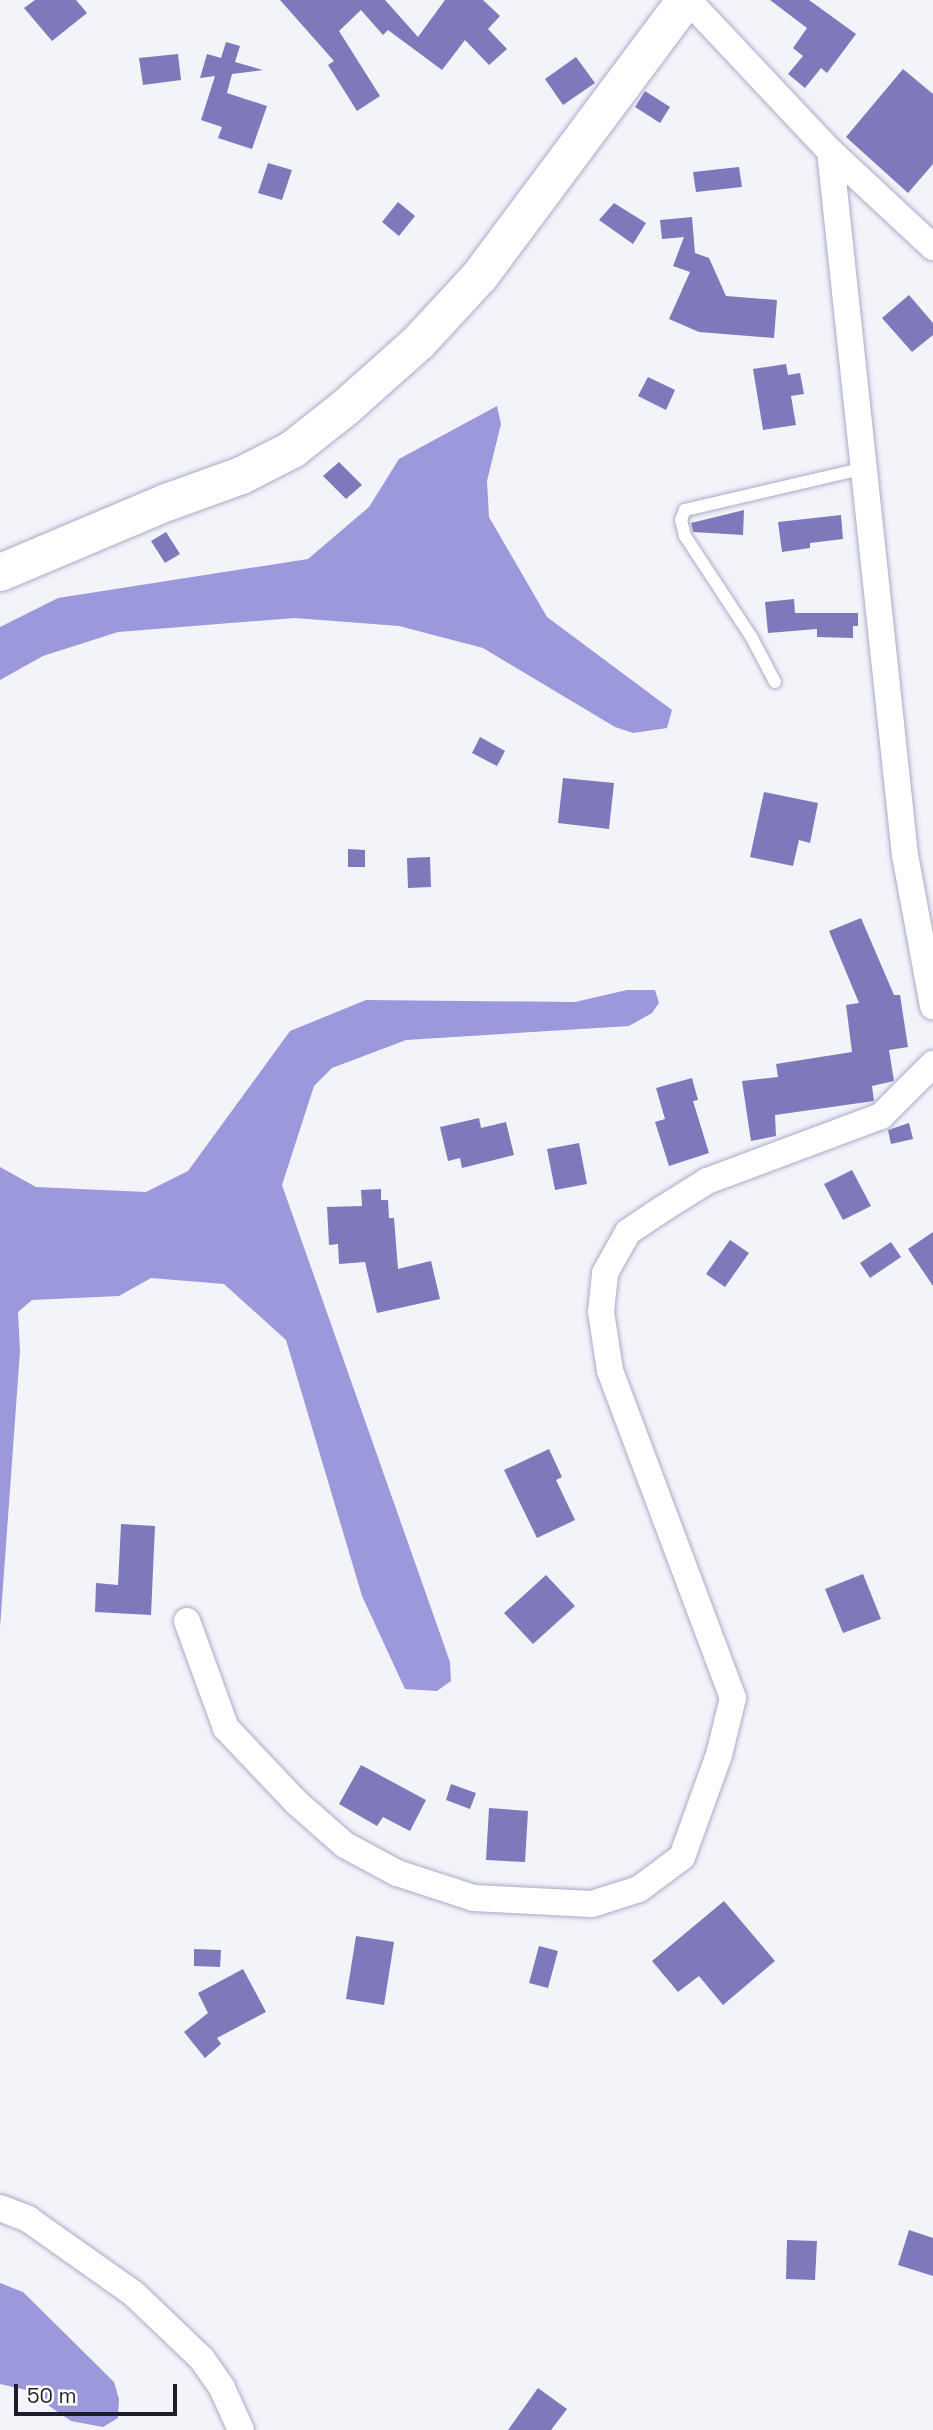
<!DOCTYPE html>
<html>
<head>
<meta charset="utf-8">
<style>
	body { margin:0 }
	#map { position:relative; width:933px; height:2430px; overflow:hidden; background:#f3f3fa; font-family:"Space Grotesk",sans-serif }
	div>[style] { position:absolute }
	.water>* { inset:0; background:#9b98db }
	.building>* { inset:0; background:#7d79ba }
	.roads { filter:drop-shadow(0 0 2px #aaaac9) drop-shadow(0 0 2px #aaaac9) }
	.lane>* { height:12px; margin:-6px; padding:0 6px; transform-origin:6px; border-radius:6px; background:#fff }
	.street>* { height:26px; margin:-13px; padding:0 13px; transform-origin:13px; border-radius:13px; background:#fff }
	.secondary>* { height:37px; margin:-18.5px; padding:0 18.5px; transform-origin:18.5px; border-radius:18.5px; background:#fff }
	span { translate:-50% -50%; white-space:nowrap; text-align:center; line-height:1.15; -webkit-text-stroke:7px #fff; paint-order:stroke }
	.scale { position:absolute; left:14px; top:2384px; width:163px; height:32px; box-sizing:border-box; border:4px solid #1e1e2a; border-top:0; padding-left:9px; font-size:21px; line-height:24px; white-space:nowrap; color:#1e1e2a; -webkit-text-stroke:5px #fff; paint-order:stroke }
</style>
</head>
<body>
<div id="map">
	<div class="water">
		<div style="clip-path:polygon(497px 406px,501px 424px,487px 481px,489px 517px,547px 617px,672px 710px,667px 728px,633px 733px,615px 727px,483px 648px,399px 626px,295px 618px,118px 632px,43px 656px,0 680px,0 627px,58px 598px,308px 559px,369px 507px,399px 459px)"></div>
		<div style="clip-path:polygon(627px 990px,655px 990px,659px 1003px,652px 1013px,629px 1026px,406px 1040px,332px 1068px,314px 1086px,282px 1185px,450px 1662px,451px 1681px,437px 1691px,405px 1689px,362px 1596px,286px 1340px,224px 1284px,151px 1278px,119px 1296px,32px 1300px,18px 1312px,20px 1351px,0 1628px,0 1167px,36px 1187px,146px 1192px,188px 1171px,290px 1031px,366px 1000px,575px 1002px)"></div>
		<div style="clip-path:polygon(0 2283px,23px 2292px,114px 2382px,119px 2399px,118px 2418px,103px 2427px,71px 2421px,26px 2390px,0 2384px)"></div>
	</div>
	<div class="building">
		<div style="clip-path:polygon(35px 0,76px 0,87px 13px,52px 41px,24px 8px)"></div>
		<div style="clip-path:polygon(280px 0,385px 0,418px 37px,445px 0,483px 0,500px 16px,488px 29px,507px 49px,489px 65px,465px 40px,442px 70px,388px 30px,383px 35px,361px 10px,339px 31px,380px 96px,357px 111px,328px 65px,334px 61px)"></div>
		<div style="clip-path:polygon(770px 0,809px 0,856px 34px,827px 73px,821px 68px,805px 88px,788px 74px,803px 56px,793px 48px,807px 28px)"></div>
		<div style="clip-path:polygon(226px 42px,240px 46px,235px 62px,263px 70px,232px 74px,227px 93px,267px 106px,252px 149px,218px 138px,222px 127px,201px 120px,215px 76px,200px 78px,207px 54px,221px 58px)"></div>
		<div style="clip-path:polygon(178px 54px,181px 80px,143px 85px,139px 58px)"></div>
		<div style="clip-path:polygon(576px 57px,595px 83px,563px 105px,545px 79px)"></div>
		<div style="clip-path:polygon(903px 69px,933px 94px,933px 164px,908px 193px,846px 137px)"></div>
		<div style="clip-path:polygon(645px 91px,670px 107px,660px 123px,635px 107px)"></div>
		<div style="clip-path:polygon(268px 163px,292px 170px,282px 200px,258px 193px)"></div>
		<div style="clip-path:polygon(739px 167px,742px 187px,696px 192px,693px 172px)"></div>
		<div style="clip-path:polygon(398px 202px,415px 216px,399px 236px,382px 222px)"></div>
		<div style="clip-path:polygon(614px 203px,646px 223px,633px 244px,599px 220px)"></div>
		<div style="clip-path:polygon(692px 217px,695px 253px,709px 258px,726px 296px,777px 300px,774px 338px,699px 332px,669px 319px,690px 272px,673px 266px,684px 237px,662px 239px,660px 220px)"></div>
		<div style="clip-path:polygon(909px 295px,933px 323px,933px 335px,912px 352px,882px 318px)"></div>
		<div style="clip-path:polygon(786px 364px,788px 375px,800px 373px,804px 394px,791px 396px,796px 425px,763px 430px,753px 369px)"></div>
		<div style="clip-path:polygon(648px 377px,675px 390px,666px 410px,638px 396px)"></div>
		<div style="clip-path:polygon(339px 462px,362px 485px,346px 499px,323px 476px)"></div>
		<div style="clip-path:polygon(744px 510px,743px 535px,693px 532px,691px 523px)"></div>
		<div style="clip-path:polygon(841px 515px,843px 539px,810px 543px,810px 548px,782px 552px,778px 522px)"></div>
		<div style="clip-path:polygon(166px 532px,180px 554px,165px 563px,151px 541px)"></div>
		<div style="clip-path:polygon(794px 599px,795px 613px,858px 613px,858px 626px,853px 626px,853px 638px,817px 637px,817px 629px,768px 633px,765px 602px)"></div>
		<div style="clip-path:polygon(480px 737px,505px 751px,497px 766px,472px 753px)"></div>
		<div style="clip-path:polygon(563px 778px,614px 783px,609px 829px,558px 823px)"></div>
		<div style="clip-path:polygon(764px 792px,818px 803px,810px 843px,799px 840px,793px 866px,750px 857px)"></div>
		<div style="clip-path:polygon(348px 849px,365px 850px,365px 867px,348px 867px)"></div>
		<div style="clip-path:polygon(430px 857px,431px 887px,408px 888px,407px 858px)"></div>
		<div style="clip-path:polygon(861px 918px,894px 995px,900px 995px,908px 1047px,889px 1050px,894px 1081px,872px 1086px,874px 1101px,775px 1115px,776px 1136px,751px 1141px,742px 1081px,778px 1077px,776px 1064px,852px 1052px,846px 1005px,859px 1003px,829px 931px)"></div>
		<div style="clip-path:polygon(692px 1078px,698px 1100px,693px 1101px,709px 1153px,669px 1166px,655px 1122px,665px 1119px,656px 1088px)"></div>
		<div style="clip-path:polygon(479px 1118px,481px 1128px,506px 1122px,514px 1155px,462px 1168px,460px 1158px,448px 1161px,440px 1127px)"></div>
		<div style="clip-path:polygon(909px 1123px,913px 1139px,891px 1144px,888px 1130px)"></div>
		<div style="clip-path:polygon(579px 1143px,587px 1184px,555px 1190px,547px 1149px)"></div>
		<div style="clip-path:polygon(852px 1170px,871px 1206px,843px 1220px,824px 1184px)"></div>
		<div style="clip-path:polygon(381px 1189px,381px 1200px,388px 1200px,389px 1218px,394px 1218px,398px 1269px,431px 1261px,440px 1299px,377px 1313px,365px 1262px,339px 1264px,338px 1244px,329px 1245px,327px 1207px,362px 1206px,361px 1190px)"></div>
		<div style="clip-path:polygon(933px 1232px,933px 1286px,908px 1249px)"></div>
		<div style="clip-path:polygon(730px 1240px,749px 1253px,725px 1287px,706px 1274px)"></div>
		<div style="clip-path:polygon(891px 1242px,901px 1257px,870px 1278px,860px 1263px)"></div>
		<div style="clip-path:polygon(549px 1449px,562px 1477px,556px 1480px,575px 1520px,537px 1538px,504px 1470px)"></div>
		<div style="clip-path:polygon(121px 1524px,155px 1526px,151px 1615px,95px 1612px,96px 1583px,118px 1585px)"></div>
		<div style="clip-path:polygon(863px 1574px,881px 1619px,843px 1633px,825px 1589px)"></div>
		<div style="clip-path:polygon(546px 1575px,575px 1606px,533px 1644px,504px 1613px)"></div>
		<div style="clip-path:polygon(361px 1765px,426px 1800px,410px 1831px,383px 1817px,377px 1826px,339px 1804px)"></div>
		<div style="clip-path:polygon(451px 1784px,476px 1793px,470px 1809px,446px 1800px)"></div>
		<div style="clip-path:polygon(489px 1808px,528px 1811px,525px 1862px,486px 1860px)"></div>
		<div style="clip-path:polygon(724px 1901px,775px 1961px,723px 2005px,699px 1976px,678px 1992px,652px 1961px)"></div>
		<div style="clip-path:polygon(356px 1936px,394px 1942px,384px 2005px,346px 1999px)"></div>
		<div style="clip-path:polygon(539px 1946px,558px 1951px,548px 1988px,529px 1983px)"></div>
		<div style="clip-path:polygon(194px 1949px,221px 1950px,220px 1967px,194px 1966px)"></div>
		<div style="clip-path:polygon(243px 1969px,266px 2012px,217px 2038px,221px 2044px,205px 2058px,184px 2032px,208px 2013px,198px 1993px)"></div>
		<div style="clip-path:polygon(909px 2230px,933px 2238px,933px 2276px,898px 2265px)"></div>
		<div style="clip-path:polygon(787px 2240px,817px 2241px,815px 2280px,786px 2279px)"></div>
		<div style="clip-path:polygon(538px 2388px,567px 2409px,551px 2430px,508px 2430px)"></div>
	</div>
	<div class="roads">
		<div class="lane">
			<div style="left:775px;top:682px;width:50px;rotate:-117.6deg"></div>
			<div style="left:752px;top:638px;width:122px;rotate:-123.3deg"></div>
			<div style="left:685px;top:536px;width:16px;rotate:-104deg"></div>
			<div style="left:681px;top:520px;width:11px;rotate:-68deg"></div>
			<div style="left:685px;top:510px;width:185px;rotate:-13.1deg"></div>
		</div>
		<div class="street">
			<div style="left:688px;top:0;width:207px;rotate:46.8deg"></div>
			<div style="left:830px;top:151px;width:141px;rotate:43deg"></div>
			<div style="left:830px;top:151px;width:708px;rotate:83.92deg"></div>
			<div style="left:905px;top:855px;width:154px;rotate:79.5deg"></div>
			<div style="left:187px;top:1621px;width:114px;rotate:70deg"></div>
			<div style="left:226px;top:1728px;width:102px;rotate:46.6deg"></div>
			<div style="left:296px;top:1802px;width:65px;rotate:41.3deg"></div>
			<div style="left:345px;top:1845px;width:59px;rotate:28.3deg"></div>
			<div style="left:397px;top:1873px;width:81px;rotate:18deg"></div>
			<div style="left:474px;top:1898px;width:118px;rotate:2.9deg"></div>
			<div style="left:592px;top:1904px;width:49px;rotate:-17.7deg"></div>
			<div style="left:639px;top:1889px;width:54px;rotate:-36.7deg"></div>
			<div style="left:682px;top:1857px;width:109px;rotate:-70.1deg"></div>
			<div style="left:719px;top:1755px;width:59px;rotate:-76.2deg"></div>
			<div style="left:733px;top:1698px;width:350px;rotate:-110.6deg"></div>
			<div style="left:610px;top:1370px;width:59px;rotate:-98.8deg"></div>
			<div style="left:601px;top:1312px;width:39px;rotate:-84deg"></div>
			<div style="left:605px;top:1273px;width:47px;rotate:-60.7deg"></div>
			<div style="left:628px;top:1232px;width:43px;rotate:-33.7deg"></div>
			<div style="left:664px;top:1208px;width:51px;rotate:-32.1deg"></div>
			<div style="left:707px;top:1181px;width:186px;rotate:-20.5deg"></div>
			<div style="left:881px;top:1116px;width:74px;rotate:-45deg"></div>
			<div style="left:0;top:2208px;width:30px;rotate:21deg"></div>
			<div style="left:28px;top:2219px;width:128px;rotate:35.2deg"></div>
			<div style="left:133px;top:2293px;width:95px;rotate:43.7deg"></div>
			<div style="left:202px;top:2359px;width:35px;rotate:55deg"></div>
			<div style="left:222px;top:2388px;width:46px;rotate:65.7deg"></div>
		</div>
		<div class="secondary">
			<div style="left:0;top:572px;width:180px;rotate:-22.9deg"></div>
			<div style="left:166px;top:502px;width:80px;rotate:-19.8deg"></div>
			<div style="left:241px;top:475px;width:57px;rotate:-27deg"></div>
			<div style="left:292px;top:449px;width:68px;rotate:-38.4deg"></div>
			<div style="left:345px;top:407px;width:98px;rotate:-41.7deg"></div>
			<div style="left:418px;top:342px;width:90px;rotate:-47.3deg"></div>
			<div style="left:479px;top:276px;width:344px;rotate:-53.3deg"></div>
		</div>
	</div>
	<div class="scale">50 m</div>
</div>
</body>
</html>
